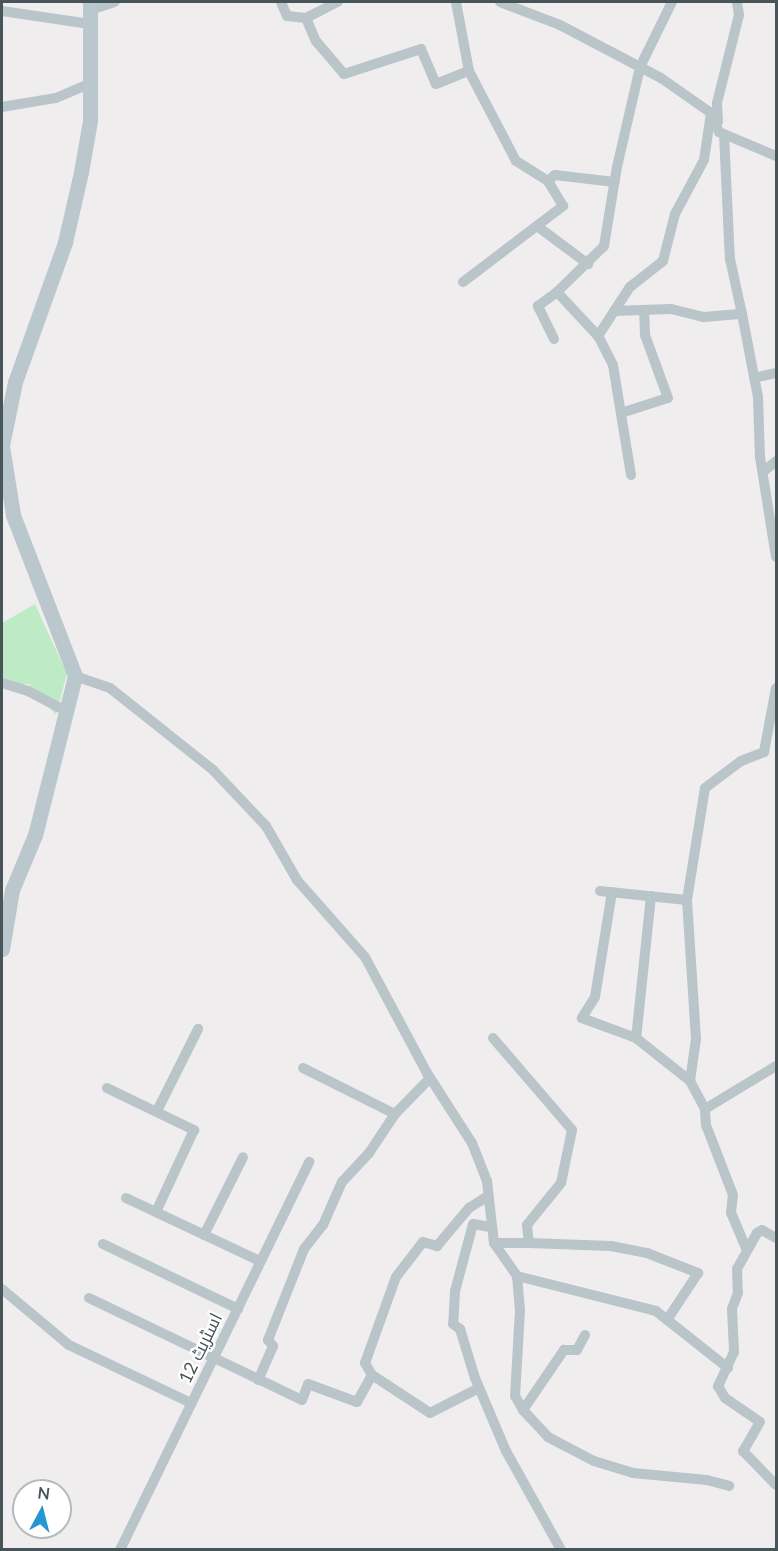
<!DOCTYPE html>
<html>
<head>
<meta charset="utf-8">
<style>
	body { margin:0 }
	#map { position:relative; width:778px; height:1551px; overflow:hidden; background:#f0edee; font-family:Lato,Cairo,sans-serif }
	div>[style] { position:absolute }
	.green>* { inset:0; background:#beebc5 }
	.street>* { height:10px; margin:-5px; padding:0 5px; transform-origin:5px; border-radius:5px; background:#b9c5c9 }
	.secondary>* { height:15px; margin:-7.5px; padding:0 7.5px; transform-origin:7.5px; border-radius:7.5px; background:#bac8ce }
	span { translate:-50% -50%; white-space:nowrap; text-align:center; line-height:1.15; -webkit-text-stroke:4.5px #fff; paint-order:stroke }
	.street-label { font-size:18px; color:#475559 }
	.frame { position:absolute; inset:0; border:3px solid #475559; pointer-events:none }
	.north { position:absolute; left:12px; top:1479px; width:60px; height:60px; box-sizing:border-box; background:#fff; border:2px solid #b5bbbd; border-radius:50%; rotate:7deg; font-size:16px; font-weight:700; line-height:24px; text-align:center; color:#475559 }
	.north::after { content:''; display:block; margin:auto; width:21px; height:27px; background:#2497d3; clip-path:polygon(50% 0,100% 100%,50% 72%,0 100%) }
</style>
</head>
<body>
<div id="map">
	<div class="green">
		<div style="clip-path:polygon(35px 604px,67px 674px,56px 715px,29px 684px,2px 685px,2px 623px)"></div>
	</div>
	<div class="street">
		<div style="left:281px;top:2px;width:15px;rotate:67deg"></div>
		<div style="left:287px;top:16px;width:19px;rotate:6deg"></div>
		<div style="left:306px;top:18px;width:25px;rotate:67deg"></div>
		<div style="left:316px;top:41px;width:43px;rotate:49.7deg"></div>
		<div style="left:344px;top:74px;width:81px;rotate:-18deg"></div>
		<div style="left:421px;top:49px;width:38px;rotate:67deg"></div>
		<div style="left:436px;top:84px;width:35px;rotate:-22deg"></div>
		<div style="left:469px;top:71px;width:70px;rotate:-100.7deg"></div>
		<div style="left:500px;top:2px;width:64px;rotate:21deg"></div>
		<div style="left:560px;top:25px;width:114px;rotate:27.7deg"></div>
		<div style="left:661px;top:78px;width:61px;rotate:35deg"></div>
		<div style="left:711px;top:113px;width:21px;rotate:67deg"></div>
		<div style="left:719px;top:132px;width:62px;rotate:22.8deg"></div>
		<div style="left:90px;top:10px;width:26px;rotate:-18deg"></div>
		<div style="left:2px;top:11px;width:89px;rotate:8.4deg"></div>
		<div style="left:306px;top:18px;width:36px;rotate:-27deg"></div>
		<div style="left:2px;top:107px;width:55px;rotate:-9.5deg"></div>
		<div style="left:56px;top:98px;width:34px;rotate:-23deg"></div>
		<div style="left:718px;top:122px;width:19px;rotate:-93deg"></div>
		<div style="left:717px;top:103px;width:91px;rotate:-76deg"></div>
		<div style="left:739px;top:15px;width:13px;rotate:-99deg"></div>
		<div style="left:724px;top:134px;width:125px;rotate:87.3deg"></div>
		<div style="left:730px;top:259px;width:56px;rotate:77.7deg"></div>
		<div style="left:548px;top:181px;width:9px;rotate:-41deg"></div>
		<div style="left:555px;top:175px;width:60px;rotate:6.7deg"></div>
		<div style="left:537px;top:226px;width:64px;rotate:36.7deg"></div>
		<div style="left:463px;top:282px;width:126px;rotate:-37.2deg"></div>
		<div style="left:563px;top:206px;width:29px;rotate:-121deg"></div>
		<div style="left:548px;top:181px;width:38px;rotate:-148deg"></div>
		<div style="left:516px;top:161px;width:102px;rotate:-117.6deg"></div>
		<div style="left:614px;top:311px;width:57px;rotate:-2deg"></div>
		<div style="left:671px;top:309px;width:34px;rotate:14deg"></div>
		<div style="left:704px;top:317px;width:38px;rotate:-5deg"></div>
		<div style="left:742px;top:314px;width:85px;rotate:79.1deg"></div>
		<div style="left:758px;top:397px;width:60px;rotate:88.1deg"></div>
		<div style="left:760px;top:457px;width:101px;rotate:80.9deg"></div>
		<div style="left:598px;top:336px;width:60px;rotate:-133deg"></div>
		<div style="left:557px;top:292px;width:66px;rotate:-44.4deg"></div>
		<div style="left:604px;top:246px;width:80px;rotate:-80.7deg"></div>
		<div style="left:617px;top:167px;width:103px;rotate:-77deg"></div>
		<div style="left:640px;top:67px;width:72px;rotate:-63.8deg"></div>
		<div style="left:554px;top:339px;width:37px;rotate:-116deg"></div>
		<div style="left:538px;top:306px;width:24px;rotate:-36deg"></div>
		<div style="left:754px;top:378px;width:23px;rotate:-13deg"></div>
		<div style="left:621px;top:413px;width:49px;rotate:-17.7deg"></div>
		<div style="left:668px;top:398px;width:67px;rotate:-110.1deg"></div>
		<div style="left:645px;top:335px;width:23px;rotate:-92deg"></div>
		<div style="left:763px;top:472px;width:17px;rotate:-40deg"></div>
		<div style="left:631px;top:475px;width:111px;rotate:-99.3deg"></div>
		<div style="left:613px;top:365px;width:33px;rotate:-117deg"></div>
		<div style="left:598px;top:336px;width:59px;rotate:-56.9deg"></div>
		<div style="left:630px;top:287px;width:42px;rotate:-38.2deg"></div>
		<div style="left:663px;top:261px;width:49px;rotate:-75.7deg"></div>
		<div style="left:675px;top:214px;width:61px;rotate:-61.8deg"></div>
		<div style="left:704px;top:160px;width:48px;rotate:-81.5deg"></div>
		<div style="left:75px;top:676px;width:37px;rotate:19deg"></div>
		<div style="left:110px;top:688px;width:132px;rotate:38.5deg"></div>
		<div style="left:213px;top:770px;width:77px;rotate:46.6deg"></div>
		<div style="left:266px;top:826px;width:62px;rotate:60.1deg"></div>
		<div style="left:297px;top:880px;width:103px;rotate:48.6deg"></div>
		<div style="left:365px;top:957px;width:132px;rotate:61.9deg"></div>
		<div style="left:427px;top:1073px;width:83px;rotate:57.3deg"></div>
		<div style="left:472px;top:1143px;width:41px;rotate:68.5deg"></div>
		<div style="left:487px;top:1181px;width:62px;rotate:83.6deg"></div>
		<div style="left:494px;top:1243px;width:40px;rotate:55.1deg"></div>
		<div style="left:517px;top:1276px;width:34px;rotate:85deg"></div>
		<div style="left:520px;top:1310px;width:86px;rotate:93.3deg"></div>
		<div style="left:515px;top:1396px;width:16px;rotate:60deg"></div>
		<div style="left:523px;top:1410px;width:37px;rotate:47deg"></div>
		<div style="left:548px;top:1437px;width:52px;rotate:27.6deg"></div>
		<div style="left:594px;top:1461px;width:41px;rotate:17.1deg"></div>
		<div style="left:633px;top:1473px;width:74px;rotate:5.4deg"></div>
		<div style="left:707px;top:1480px;width:23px;rotate:15deg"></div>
		<div style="left:2px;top:683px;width:27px;rotate:17deg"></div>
		<div style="left:28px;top:691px;width:43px;rotate:27.8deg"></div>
		<div style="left:600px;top:891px;width:87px;rotate:5.9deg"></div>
		<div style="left:612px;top:892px;width:106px;rotate:99.2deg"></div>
		<div style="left:595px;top:997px;width:25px;rotate:122deg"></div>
		<div style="left:582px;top:1018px;width:58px;rotate:20.3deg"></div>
		<div style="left:651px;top:896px;width:143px;rotate:96deg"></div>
		<div style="left:636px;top:1038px;width:69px;rotate:38.5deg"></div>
		<div style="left:493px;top:1038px;width:121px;rotate:49.3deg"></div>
		<div style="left:572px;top:1130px;width:54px;rotate:101.7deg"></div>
		<div style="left:561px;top:1183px;width:54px;rotate:129deg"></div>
		<div style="left:527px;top:1225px;width:18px;rotate:84deg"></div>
		<div style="left:529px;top:1243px;width:35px;rotate:180deg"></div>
		<div style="left:303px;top:1068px;width:103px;rotate:26.6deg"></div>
		<div style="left:107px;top:1088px;width:97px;rotate:25.8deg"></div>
		<div style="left:194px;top:1130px;width:90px;rotate:114.9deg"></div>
		<div style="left:705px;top:1109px;width:83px;rotate:-31.2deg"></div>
		<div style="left:157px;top:1111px;width:92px;rotate:-63.4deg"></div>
		<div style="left:126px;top:1198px;width:148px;rotate:25.2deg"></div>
		<div style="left:490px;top:1227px;width:17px;rotate:-170deg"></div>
		<div style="left:473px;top:1224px;width:69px;rotate:105deg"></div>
		<div style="left:455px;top:1291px;width:33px;rotate:93deg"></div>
		<div style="left:453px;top:1324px;width:9px;rotate:36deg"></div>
		<div style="left:460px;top:1329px;width:51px;rotate:73deg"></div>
		<div style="left:475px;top:1378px;width:79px;rotate:67deg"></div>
		<div style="left:506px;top:1451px;width:113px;rotate:60.9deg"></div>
		<div style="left:204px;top:1235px;width:87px;rotate:-63.4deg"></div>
		<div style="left:776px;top:1238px;width:16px;rotate:-150deg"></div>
		<div style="left:762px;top:1230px;width:6px;rotate:149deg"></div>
		<div style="left:757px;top:1233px;width:41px;rotate:119.1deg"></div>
		<div style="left:737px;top:1269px;width:24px;rotate:88deg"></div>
		<div style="left:738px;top:1293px;width:17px;rotate:111deg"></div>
		<div style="left:732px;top:1309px;width:43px;rotate:87.3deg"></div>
		<div style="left:734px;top:1352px;width:38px;rotate:115deg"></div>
		<div style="left:718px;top:1386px;width:14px;rotate:60deg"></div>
		<div style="left:725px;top:1398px;width:42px;rotate:34.4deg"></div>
		<div style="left:760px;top:1422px;width:34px;rotate:120deg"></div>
		<div style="left:743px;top:1451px;width:47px;rotate:45.9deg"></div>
		<div style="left:529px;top:1243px;width:82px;rotate:2.1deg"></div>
		<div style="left:611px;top:1246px;width:37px;rotate:11deg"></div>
		<div style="left:647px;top:1253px;width:55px;rotate:21.4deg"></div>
		<div style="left:698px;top:1273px;width:56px;rotate:123.4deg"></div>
		<div style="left:103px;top:1244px;width:150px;rotate:25.7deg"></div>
		<div style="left:746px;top:1248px;width:38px;rotate:-113deg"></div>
		<div style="left:731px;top:1213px;width:18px;rotate:-84deg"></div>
		<div style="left:733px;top:1195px;width:75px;rotate:-111.1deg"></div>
		<div style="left:706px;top:1125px;width:16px;rotate:-94deg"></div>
		<div style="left:705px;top:1109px;width:32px;rotate:-118deg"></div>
		<div style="left:690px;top:1081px;width:42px;rotate:-81.9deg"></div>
		<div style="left:696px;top:1039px;width:139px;rotate:-93.7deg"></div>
		<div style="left:687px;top:900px;width:113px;rotate:-80.9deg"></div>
		<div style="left:705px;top:788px;width:45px;rotate:-36.9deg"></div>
		<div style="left:741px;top:761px;width:25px;rotate:-21deg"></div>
		<div style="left:764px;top:752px;width:65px;rotate:-79.4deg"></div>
		<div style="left:517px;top:1276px;width:143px;rotate:14.1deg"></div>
		<div style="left:656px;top:1311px;width:92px;rotate:38.4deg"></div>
		<div style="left:2px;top:1289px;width:87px;rotate:39.9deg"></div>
		<div style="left:69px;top:1345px;width:135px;rotate:25.4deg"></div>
		<div style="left:89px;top:1298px;width:236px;rotate:25.6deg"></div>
		<div style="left:302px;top:1400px;width:17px;rotate:-69deg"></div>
		<div style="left:308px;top:1384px;width:52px;rotate:20.2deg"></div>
		<div style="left:357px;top:1402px;width:31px;rotate:-61deg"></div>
		<div style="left:372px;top:1375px;width:69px;rotate:33.2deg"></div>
		<div style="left:430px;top:1413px;width:55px;rotate:-27deg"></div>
		<div style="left:372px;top:1375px;width:14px;rotate:-120deg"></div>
		<div style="left:365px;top:1363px;width:91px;rotate:-70.2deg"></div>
		<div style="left:396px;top:1277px;width:44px;rotate:-52.4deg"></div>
		<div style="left:423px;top:1242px;width:15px;rotate:16deg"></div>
		<div style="left:437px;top:1246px;width:50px;rotate:-49.9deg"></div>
		<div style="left:469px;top:1208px;width:22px;rotate:-32deg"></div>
		<div style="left:258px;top:1380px;width:37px;rotate:-66deg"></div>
		<div style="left:273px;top:1346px;width:8px;rotate:-130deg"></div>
		<div style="left:268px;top:1340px;width:98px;rotate:-68.4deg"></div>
		<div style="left:304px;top:1249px;width:31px;rotate:-52deg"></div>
		<div style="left:323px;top:1225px;width:47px;rotate:-66.2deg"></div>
		<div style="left:342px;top:1182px;width:40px;rotate:-47deg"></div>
		<div style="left:369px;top:1153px;width:47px;rotate:-56.3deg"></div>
		<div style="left:395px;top:1114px;width:50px;rotate:-45.8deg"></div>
		<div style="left:523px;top:1410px;width:73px;rotate:-55.7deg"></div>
		<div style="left:564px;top:1350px;width:13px"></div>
		<div style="left:577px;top:1350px;width:17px;rotate:-62deg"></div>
		<div style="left:120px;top:1550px;width:432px;rotate:-64deg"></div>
	</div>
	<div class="secondary">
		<div style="left:2px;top:445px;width:64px;rotate:-78.3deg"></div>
		<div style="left:15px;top:382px;width:149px;rotate:-70.3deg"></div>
		<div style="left:65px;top:242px;width:72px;rotate:-77.1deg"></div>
		<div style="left:81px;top:172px;width:52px;rotate:-80deg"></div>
		<div style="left:90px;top:121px;width:119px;rotate:-90deg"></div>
		<div style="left:2px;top:446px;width:70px;rotate:80.9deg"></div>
		<div style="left:13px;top:515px;width:173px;rotate:68.9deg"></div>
		<div style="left:75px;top:676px;width:164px;rotate:104.1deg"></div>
		<div style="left:35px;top:835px;width:60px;rotate:112.7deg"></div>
		<div style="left:12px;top:890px;width:60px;rotate:99.6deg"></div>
	</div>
	<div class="street-label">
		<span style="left:200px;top:1348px;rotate:-64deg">اسٹریٹ 12</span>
	</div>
	<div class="frame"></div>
	<div class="north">N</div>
</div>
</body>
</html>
